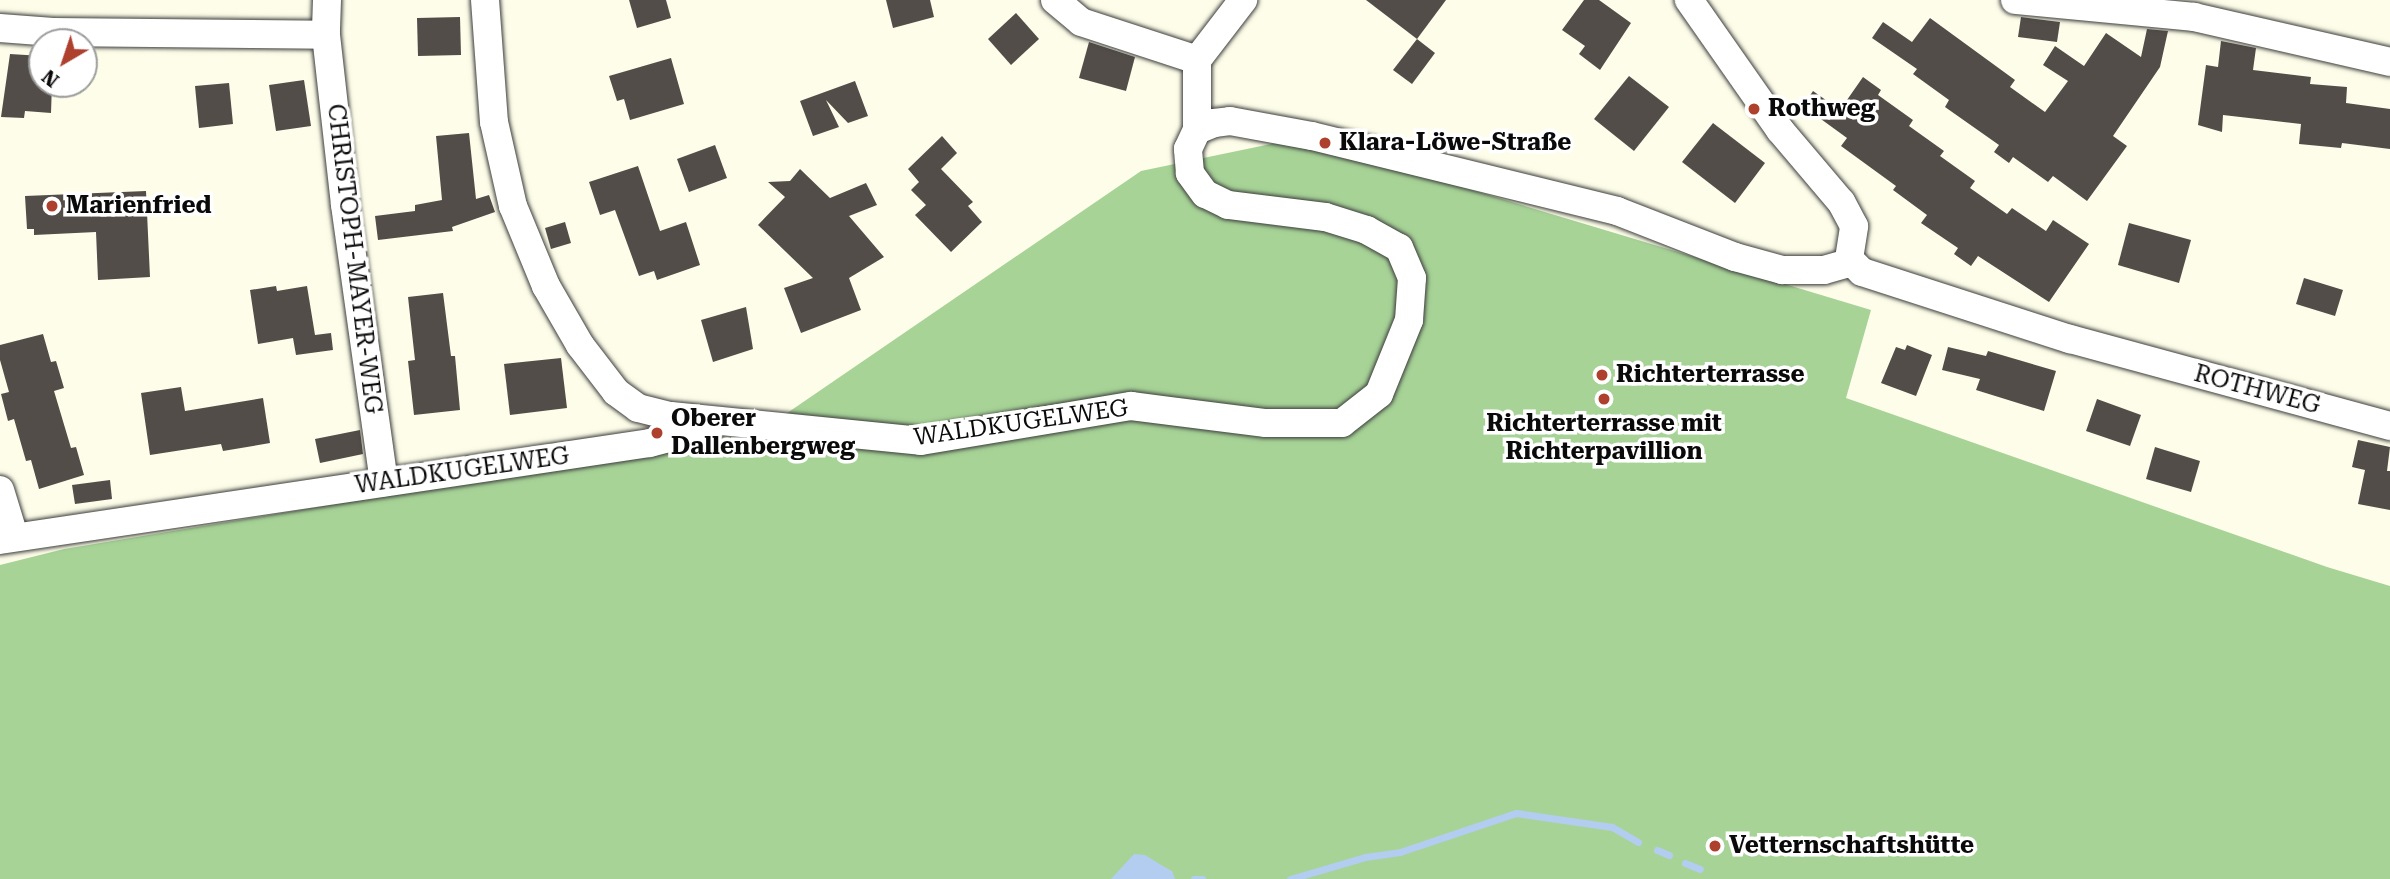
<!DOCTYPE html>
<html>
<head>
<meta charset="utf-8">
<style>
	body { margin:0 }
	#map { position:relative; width:2390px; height:879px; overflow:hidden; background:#fdfde9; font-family:"Roboto Serif",serif }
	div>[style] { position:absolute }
	.forest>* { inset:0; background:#a7d397 }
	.water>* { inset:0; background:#b2cdf0 }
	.stream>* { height:7px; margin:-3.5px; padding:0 3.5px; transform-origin:3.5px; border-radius:3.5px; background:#b2cdf0 }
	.building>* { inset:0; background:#524d48 }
	.roads { filter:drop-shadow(0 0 2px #3d3d3d) drop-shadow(0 0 2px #3d3d3d) }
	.minor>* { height:28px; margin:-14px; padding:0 14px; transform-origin:14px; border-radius:14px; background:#fff }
	.dots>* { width:19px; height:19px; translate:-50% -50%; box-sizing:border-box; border:4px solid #fff; border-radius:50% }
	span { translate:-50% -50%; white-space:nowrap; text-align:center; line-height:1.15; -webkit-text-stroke:7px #fff; paint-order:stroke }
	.poi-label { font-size:24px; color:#0a0a0a; font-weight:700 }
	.left { translate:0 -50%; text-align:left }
	.street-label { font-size:24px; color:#0a0a0a }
	.north { position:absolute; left:28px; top:28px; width:70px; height:70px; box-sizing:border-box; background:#fff; border:2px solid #9d9d9d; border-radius:50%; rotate:219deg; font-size:19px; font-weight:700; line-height:28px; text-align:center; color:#0a0a0a }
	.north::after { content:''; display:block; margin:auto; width:24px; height:32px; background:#ae402e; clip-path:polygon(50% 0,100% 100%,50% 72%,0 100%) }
</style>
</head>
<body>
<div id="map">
	<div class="forest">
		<div style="clip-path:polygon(1299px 138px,1871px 310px,1846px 398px,2327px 567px,2390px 586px,2390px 879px,0 879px,0 565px,64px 549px,755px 435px,1141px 171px)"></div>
	</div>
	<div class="water">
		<div style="clip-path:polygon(1134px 854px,1145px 855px,1163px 866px,1172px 871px,1175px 879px,1111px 879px)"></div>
	</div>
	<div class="stream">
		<div style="left:1657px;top:850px;width:13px;rotate:23deg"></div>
		<div style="left:1685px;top:863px;width:16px;rotate:22deg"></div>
		<div style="left:1194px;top:879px;width:8px"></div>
		<div style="left:1290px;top:879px;width:78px;rotate:-16.3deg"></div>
		<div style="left:1365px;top:857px;width:35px;rotate:-8deg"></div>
		<div style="left:1400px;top:852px;width:122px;rotate:-18.6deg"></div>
		<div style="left:1516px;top:813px;width:97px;rotate:8.3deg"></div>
		<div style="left:1612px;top:827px;width:30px;rotate:30deg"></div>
	</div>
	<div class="building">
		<div style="clip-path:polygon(629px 0,666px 0,671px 18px,637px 28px)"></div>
		<div style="clip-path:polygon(886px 0,930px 0,934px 17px,893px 28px)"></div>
		<div style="clip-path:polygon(1366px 0,1446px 0,1417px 39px)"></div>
		<div style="clip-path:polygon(1584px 0,1599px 0,1631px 23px,1600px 70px,1579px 54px,1585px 46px,1562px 30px)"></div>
		<div style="clip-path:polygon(1016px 13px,1039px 39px,1011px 65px,988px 39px)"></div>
		<div style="clip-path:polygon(460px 17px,461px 55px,418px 56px,417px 18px)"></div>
		<div style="clip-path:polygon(2021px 17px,2060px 22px,2057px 42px,2018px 37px)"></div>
		<div style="clip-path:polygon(1930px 18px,2015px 80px,2010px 87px,2045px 112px,2068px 81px,2043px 65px,2055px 46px,2084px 66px,2106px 33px,2141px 57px,2147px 29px,2168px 31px,2160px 67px,2113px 136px,2127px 146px,2087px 201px,2053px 176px,2048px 182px,2013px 157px,2009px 163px,1994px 152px,1999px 145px,1945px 107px,1949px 100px,1913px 74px,1917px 69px,1872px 38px,1883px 22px,1912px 42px)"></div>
		<div style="clip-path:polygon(1417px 39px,1435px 53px,1412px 84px,1393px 70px)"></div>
		<div style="clip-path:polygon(2221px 41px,2256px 48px,2253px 70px,2311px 77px,2310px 84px,2347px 87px,2346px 103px,2390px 109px,2390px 149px,2342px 143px,2341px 148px,2299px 144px,2301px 124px,2223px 115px,2222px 132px,2198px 125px,2206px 65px,2218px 67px)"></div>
		<div style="clip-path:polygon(1089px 42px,1135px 57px,1126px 91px,1079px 78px)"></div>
		<div style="clip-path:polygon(10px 54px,42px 56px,42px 84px,52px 84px,51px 113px,25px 111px,24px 118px,1px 117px)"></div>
		<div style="clip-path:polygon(671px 58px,684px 104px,630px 120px,624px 99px,617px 101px,609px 76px)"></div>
		<div style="clip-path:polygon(1629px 76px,1669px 107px,1634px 151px,1594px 119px)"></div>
		<div style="clip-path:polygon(1863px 77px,1881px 90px,1878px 95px,1913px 120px,1909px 126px,1944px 151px,1940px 156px,1975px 181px,1970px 188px,2007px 214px,2012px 208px,2046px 231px,2053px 220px,2089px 244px,2049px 302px,1978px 256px,1971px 266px,1954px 254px,1958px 248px,1921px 223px,1927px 215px,1893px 190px,1896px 186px,1841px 146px,1847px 138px,1803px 106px,1813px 91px,1840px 110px)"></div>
		<div style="clip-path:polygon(304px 80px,311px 126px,276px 131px,269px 85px)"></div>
		<div style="clip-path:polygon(855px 81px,868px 116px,848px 123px,826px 100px,839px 127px,813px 136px,800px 101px)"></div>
		<div style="clip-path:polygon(229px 83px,233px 124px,199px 128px,195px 86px)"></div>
		<div style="clip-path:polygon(1713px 123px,1765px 163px,1735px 203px,1682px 162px)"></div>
		<div style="clip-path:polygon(469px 133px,476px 199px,489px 195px,495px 212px,452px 227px,453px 231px,378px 240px,375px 216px,415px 211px,415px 205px,442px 200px,436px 136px)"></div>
		<div style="clip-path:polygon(942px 136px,957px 153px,941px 169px,973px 202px,968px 206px,982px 222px,951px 252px,915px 215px,926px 205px,911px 190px,919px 182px,908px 169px)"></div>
		<div style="clip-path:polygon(715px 145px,727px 178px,689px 192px,677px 159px)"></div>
		<div style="clip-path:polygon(638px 166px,660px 231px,686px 222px,700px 265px,657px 280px,654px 271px,639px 276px,615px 210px,600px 215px,589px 182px)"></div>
		<div style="clip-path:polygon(800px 169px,830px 198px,866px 183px,877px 205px,849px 216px,884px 257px,849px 278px,861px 310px,801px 333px,784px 288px,813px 278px,758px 225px,785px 197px,768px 182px,790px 181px)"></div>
		<div style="clip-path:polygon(146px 191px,150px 277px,98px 280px,96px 232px,34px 235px,34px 229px,27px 229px,25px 196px)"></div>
		<div style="clip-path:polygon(565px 222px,571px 243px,551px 249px,545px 228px)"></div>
		<div style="clip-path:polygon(2129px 223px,2191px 240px,2179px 283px,2118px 265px)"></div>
		<div style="clip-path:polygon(2304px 278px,2343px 290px,2335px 316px,2296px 304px)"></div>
		<div style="clip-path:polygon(276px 286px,277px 291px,307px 286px,315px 335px,331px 333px,333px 350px,296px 355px,293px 338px,258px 344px,250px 290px)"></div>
		<div style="clip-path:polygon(443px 293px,451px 356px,455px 356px,460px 410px,414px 415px,408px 361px,415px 360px,408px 297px)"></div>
		<div style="clip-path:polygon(746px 307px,753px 349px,713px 362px,701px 320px)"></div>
		<div style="clip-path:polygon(43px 334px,51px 362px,56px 361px,64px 388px,54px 391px,71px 448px,76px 447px,84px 475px,39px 489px,31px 460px,26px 461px,14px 419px,8px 421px,1px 394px,9px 392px,0 360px,0 345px)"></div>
		<div style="clip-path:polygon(1907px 345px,1932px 355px,1916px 396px,1881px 383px,1896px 347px,1905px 350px)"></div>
		<div style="clip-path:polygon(1948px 347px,1986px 356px,1988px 351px,2056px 371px,2044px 411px,1976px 390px,1980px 379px,1942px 370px)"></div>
		<div style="clip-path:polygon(561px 358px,567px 408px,510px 415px,504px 364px)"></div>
		<div style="clip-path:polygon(181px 387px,185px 411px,263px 398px,270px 443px,223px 451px,221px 444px,150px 455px,141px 393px)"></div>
		<div style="clip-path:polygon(2097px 399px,2141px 415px,2130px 446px,2086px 431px)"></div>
		<div style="clip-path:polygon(360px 430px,363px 454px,320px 463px,315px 439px)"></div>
		<div style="clip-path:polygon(2358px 440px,2390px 447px,2387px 471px,2390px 471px,2390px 510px,2358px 504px,2365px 470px,2352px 467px)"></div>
		<div style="clip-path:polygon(2155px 447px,2200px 461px,2191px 492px,2146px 479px)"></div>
		<div style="clip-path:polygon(110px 480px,112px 499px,75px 504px,72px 485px)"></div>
	</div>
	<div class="roads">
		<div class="minor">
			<div style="left:327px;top:0;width:35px;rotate:92deg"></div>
			<div style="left:326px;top:35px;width:171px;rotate:83.6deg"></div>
			<div style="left:345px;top:205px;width:280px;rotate:82deg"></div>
			<div style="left:485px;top:0;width:122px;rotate:85.8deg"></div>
			<div style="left:494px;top:122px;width:86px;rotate:77.3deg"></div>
			<div style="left:513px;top:206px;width:87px;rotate:67.6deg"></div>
			<div style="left:546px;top:286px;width:68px;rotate:60deg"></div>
			<div style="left:580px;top:345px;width:59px;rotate:52.5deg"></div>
			<div style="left:616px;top:392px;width:27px;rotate:36deg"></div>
			<div style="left:638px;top:408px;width:34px;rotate:14deg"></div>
			<div style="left:671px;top:416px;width:251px;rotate:5.7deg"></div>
			<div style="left:921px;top:441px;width:213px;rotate:-9.5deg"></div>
			<div style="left:1131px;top:406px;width:136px;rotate:7.2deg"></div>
			<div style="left:1266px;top:423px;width:76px"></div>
			<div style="left:1342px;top:423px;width:47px;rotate:-38.1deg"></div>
			<div style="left:1379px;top:394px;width:80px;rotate:-67.9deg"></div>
			<div style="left:1409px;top:320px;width:42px;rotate:-85.9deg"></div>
			<div style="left:1412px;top:278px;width:33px;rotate:-113deg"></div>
			<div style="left:1399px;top:248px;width:37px;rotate:-151deg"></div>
			<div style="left:1367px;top:230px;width:44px;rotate:-162.8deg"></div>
			<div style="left:1325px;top:217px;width:98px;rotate:-172.9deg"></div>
			<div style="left:1228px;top:205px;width:25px;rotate:-154deg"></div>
			<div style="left:1205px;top:194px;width:26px;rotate:-126deg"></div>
			<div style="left:1190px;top:173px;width:24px;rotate:-95deg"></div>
			<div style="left:1188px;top:149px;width:21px;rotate:-65deg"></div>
			<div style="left:1197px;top:130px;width:18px;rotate:-22deg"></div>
			<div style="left:1214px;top:123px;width:16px;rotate:-7deg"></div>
			<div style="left:1230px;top:121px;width:83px;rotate:10.4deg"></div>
			<div style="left:1312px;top:136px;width:314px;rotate:13.8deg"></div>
			<div style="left:1617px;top:211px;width:127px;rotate:21.3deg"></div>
			<div style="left:1735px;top:257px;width:49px;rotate:15.5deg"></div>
			<div style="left:1782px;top:270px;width:42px"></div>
			<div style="left:1824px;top:270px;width:22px;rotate:-16deg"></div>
			<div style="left:1845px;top:264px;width:6px;rotate:-51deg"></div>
			<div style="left:1849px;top:259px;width:33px;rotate:-81deg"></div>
			<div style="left:1854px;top:226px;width:27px;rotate:-118deg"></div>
			<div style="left:1841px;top:202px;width:94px;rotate:-130.3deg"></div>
			<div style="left:1780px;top:130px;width:159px;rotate:-125deg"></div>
			<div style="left:1055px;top:0;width:34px;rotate:40deg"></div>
			<div style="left:1081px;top:22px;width:122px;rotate:18.1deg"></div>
			<div style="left:2015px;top:0;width:180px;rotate:5.4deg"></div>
			<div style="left:2194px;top:17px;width:201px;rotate:12.9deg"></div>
			<div style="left:0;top:28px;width:53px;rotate:4.3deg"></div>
			<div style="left:53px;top:32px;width:273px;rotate:0.6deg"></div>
			<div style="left:1197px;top:130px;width:70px;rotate:-90deg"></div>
			<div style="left:1197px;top:60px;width:76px;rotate:-52.5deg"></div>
			<div style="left:1849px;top:259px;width:18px;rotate:45deg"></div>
			<div style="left:1862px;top:272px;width:219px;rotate:17.9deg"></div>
			<div style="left:2070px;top:339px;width:332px;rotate:15.2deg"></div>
			<div style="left:0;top:490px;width:48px;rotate:73.1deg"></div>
			<div style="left:0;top:540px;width:657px;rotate:-8.49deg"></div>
			<div style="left:650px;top:443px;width:63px;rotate:-14.7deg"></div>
		</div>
	</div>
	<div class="dots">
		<div style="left:1754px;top:109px;background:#ae402e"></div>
		<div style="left:1325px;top:143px;background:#ae402e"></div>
		<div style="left:52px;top:206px;background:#ae402e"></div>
		<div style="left:1602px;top:375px;background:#ae402e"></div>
		<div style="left:1604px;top:399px;background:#ae402e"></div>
		<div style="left:657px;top:433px;background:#ae402e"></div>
		<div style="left:1715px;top:846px;background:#ae402e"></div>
	</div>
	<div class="poi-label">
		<span class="left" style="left:1768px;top:109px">Rothweg</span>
		<span class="left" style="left:1339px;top:143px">Klara-Löwe-Straße</span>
		<span class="left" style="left:66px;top:206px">Marienfried</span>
		<span class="left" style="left:1616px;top:375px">Richterterrasse</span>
		<span class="left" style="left:671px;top:433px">Oberer<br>Dallenbergweg</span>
		<span style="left:1604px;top:438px">Richterterrasse mit<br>Richterpavillion</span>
		<span class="left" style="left:1729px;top:846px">Vetternschaftshütte</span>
	</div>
	<div class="street-label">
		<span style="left:354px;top:259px;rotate:83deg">CHRISTOPH-MAYER-WEG</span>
		<span style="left:2257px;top:390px;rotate:15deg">ROTHWEG</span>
		<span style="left:1021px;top:423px;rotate:-8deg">WALDKUGELWEG</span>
		<span style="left:462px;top:471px;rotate:-8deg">WALDKUGELWEG</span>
	</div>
	<div class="north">N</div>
</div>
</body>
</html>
